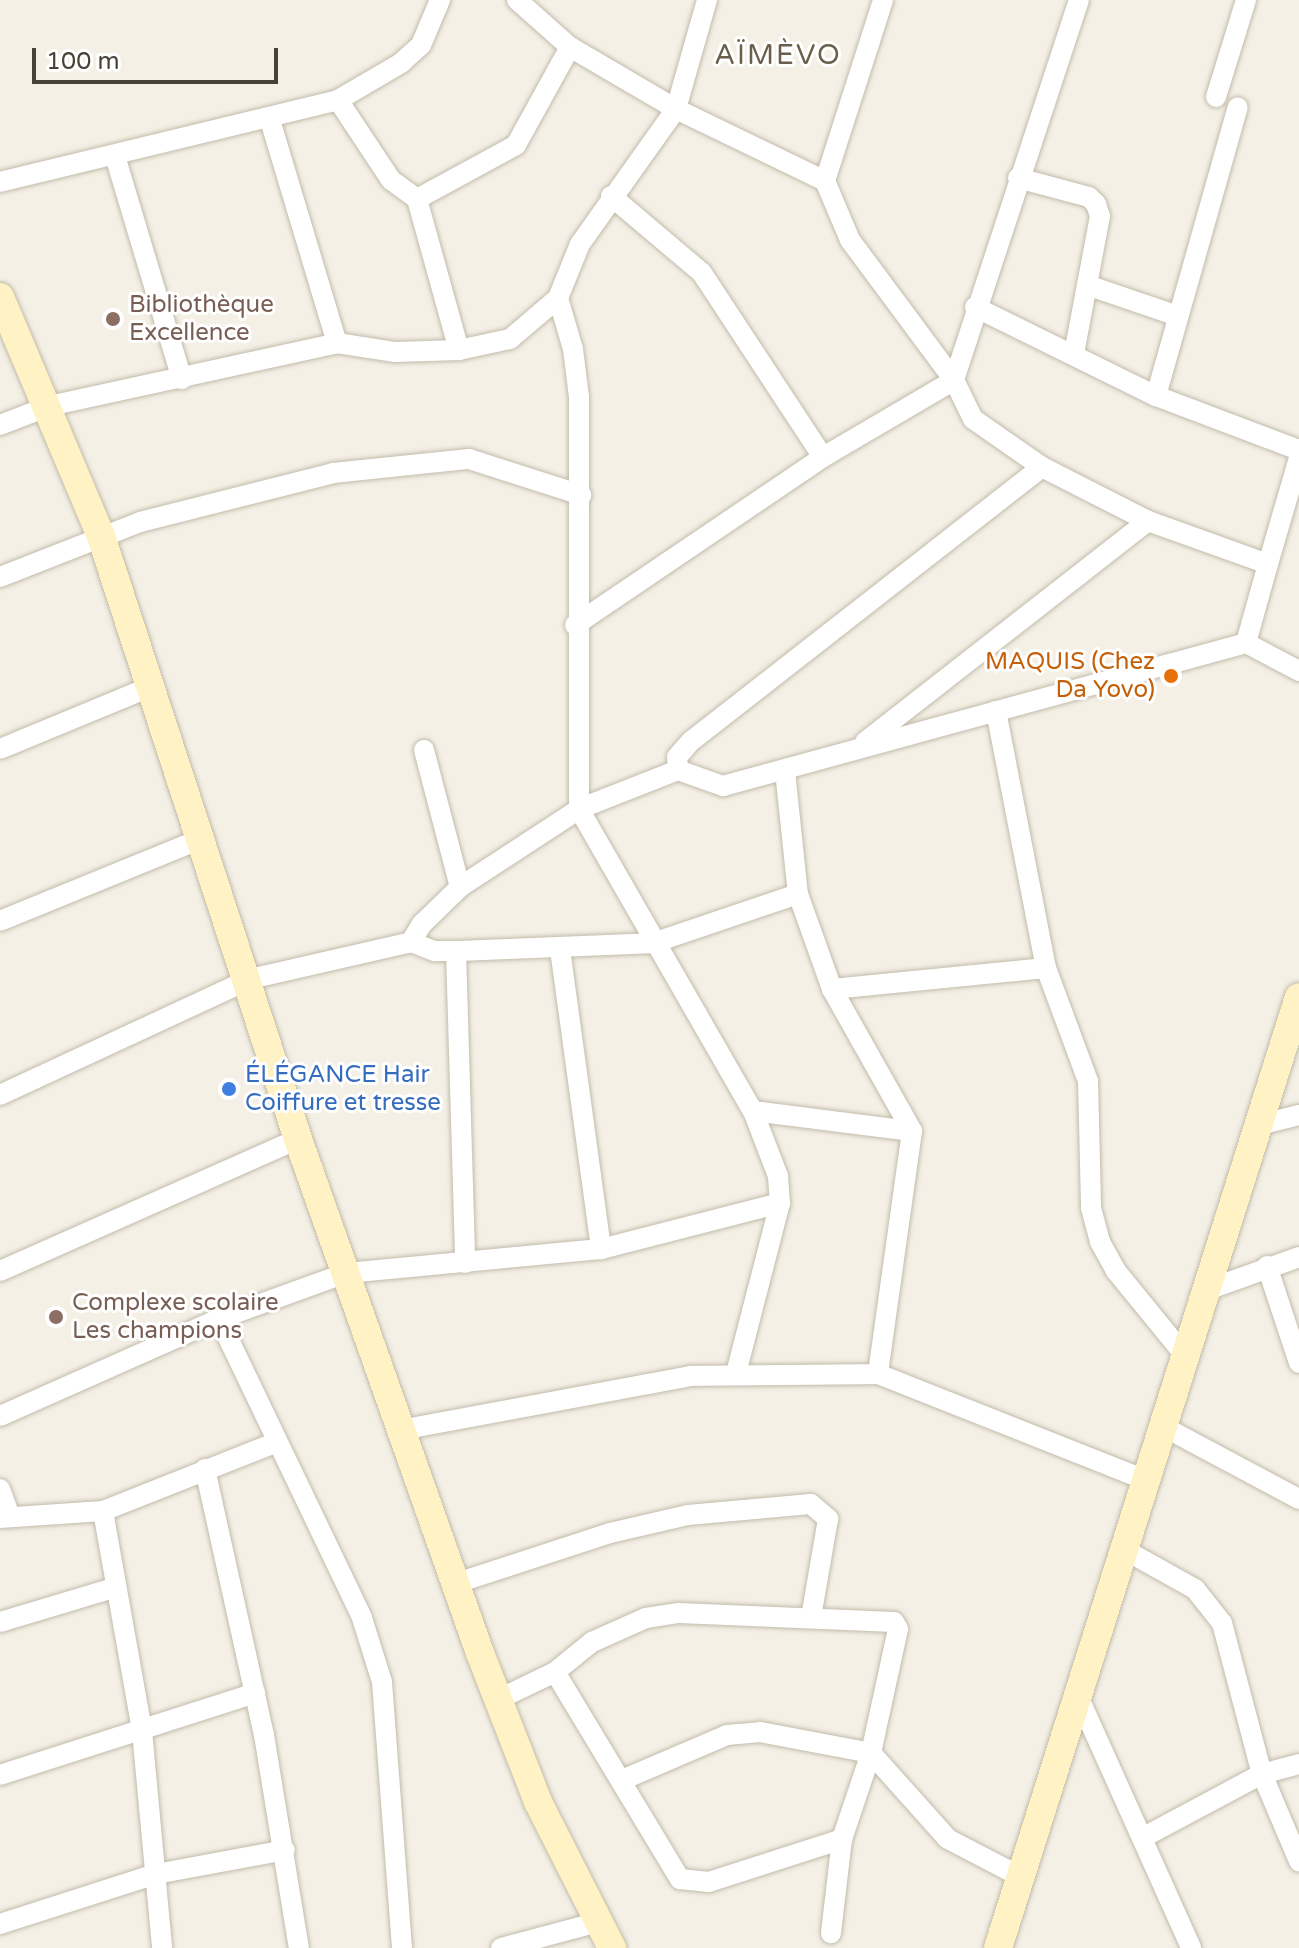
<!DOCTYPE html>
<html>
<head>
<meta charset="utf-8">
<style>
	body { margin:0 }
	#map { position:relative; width:1299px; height:1948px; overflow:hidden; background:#f4f0e6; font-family:"Varela Round",sans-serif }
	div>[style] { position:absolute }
	.roads { filter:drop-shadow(0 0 2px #c3bbab) drop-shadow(0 0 2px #c3bbab) }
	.street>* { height:20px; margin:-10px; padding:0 10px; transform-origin:10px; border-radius:10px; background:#fff }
	.secondary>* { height:28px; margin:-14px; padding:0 14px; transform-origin:14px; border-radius:14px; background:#fff2c5 }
	.dots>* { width:22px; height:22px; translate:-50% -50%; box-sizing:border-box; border:4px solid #fff; border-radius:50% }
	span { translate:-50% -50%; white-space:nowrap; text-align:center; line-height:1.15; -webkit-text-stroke:6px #fff; paint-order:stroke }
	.education-label { font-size:24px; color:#785e54 }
	.left { translate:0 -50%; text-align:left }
	.food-label { font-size:24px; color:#c56008 }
	.right { translate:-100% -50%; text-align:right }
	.shop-label { font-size:24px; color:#366cbe }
	.quarter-label { font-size:28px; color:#6b5f4b; letter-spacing:2px }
	.scale { position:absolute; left:32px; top:48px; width:246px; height:36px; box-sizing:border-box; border:4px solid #484135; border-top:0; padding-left:10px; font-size:24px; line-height:28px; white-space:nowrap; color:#484135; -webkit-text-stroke:6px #fff; paint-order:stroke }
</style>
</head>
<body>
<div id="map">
	<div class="roads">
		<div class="street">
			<div style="left:517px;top:0;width:71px;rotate:41.6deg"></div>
			<div style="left:570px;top:47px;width:123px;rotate:30.3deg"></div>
			<div style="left:676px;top:109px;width:165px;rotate:25.8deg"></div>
			<div style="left:825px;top:181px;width:64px;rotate:67deg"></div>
			<div style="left:850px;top:240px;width:174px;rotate:53.4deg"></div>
			<div style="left:954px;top:380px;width:43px;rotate:64deg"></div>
			<div style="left:973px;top:419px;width:84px;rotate:34.8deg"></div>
			<div style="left:1042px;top:467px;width:119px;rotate:27deg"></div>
			<div style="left:1148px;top:521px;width:127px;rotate:19.7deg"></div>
			<div style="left:1268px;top:564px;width:82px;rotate:105.6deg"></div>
			<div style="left:707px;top:0;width:113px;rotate:105.9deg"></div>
			<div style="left:676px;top:109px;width:166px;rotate:125.4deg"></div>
			<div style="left:580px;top:244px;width:58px;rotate:112.2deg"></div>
			<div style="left:558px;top:298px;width:53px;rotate:73.6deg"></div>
			<div style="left:573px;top:349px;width:48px;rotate:82.9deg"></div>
			<div style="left:579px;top:397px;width:412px;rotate:90deg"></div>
			<div style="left:579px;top:809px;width:349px;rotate:60.1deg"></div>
			<div style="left:753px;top:1111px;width:70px;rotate:69deg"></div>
			<div style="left:778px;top:1176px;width:27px;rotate:86deg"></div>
			<div style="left:780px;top:1203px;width:176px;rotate:104.5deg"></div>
			<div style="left:1216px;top:97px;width:102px;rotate:-72.8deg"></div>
			<div style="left:338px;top:100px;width:96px;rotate:56.5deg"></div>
			<div style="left:391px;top:180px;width:32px;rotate:36deg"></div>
			<div style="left:417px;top:199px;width:157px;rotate:74.5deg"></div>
			<div style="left:270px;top:120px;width:233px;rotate:73.3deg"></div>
			<div style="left:115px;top:156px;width:233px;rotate:73.3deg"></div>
			<div style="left:1018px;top:178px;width:73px;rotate:15deg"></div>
			<div style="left:1089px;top:197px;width:10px;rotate:45deg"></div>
			<div style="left:1096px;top:204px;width:13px;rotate:72deg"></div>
			<div style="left:1100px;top:216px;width:140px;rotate:100.7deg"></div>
			<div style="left:825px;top:181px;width:190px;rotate:-72.2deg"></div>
			<div style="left:0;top:182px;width:348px;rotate:-13.6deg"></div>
			<div style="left:338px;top:100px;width:73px;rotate:-30.4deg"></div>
			<div style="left:401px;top:63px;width:27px;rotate:-42deg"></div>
			<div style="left:421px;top:45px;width:49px;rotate:-67.1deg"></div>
			<div style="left:611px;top:196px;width:119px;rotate:40.2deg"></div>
			<div style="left:702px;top:273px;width:220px;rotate:56.7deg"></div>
			<div style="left:417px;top:199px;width:113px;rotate:-28.6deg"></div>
			<div style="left:516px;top:145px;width:112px;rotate:-61.1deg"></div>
			<div style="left:1087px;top:285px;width:96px;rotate:18.8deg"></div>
			<div style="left:975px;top:307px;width:202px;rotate:26.2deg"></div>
			<div style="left:1156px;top:396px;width:153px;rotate:20.7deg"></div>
			<div style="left:1156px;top:396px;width:300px;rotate:-74.2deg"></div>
			<div style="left:0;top:425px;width:53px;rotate:-21.2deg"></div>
			<div style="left:49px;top:406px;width:295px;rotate:-12.3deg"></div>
			<div style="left:337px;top:343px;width:59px;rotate:8.8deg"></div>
			<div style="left:395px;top:352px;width:64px;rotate:-1.8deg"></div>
			<div style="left:459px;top:350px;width:52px;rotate:-12.2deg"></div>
			<div style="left:510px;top:339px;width:63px;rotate:-40.5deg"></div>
			<div style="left:1042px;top:467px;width:445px;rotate:142deg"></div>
			<div style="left:691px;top:741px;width:21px;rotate:131deg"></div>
			<div style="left:677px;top:757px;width:13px;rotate:86deg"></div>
			<div style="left:678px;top:770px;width:48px;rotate:19.6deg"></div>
			<div style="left:723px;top:786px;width:542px;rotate:-15.29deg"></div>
			<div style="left:1246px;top:643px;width:60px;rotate:27.8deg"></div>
			<div style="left:1268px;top:564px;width:110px;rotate:-73.7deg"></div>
			<div style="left:0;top:577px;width:150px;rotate:-21.4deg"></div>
			<div style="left:140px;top:522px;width:199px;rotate:-14.2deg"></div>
			<div style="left:333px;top:473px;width:137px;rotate:-5.9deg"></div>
			<div style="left:469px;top:459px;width:118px;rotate:17.8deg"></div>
			<div style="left:575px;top:625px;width:300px;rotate:-34.1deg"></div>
			<div style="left:823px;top:457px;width:152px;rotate:-30.4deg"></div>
			<div style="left:954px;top:380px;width:400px;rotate:-71.8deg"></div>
			<div style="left:996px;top:711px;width:262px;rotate:79deg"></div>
			<div style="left:1046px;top:968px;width:121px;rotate:69.6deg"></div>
			<div style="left:1088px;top:1081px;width:127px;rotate:88.6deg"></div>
			<div style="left:1091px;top:1208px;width:35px;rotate:75deg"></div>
			<div style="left:1100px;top:1242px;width:33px;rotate:61deg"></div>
			<div style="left:1116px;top:1271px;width:112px;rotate:50.8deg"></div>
			<div style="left:865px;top:742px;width:359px;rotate:-38deg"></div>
			<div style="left:0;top:749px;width:162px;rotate:-22.5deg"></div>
			<div style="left:424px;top:750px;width:142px;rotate:75.3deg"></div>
			<div style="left:785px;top:771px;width:124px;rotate:84deg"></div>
			<div style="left:798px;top:894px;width:101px;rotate:70.3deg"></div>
			<div style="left:832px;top:989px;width:163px;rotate:60.6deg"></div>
			<div style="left:912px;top:1131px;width:245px;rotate:98deg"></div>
			<div style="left:0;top:921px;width:214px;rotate:-22.2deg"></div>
			<div style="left:411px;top:942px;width:26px;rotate:21deg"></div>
			<div style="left:435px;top:951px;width:21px"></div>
			<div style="left:456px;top:951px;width:197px;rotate:-2.3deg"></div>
			<div style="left:653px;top:943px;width:153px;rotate:-18.7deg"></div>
			<div style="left:560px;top:949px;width:303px;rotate:82.2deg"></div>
			<div style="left:456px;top:951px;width:312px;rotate:88.3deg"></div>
			<div style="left:832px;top:989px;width:215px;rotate:-5.6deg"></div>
			<div style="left:0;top:1095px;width:276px;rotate:-24.9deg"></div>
			<div style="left:250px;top:979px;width:165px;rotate:-12.9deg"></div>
			<div style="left:411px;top:942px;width:21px;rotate:-59deg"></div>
			<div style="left:422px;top:924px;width:53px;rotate:-44.2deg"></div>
			<div style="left:460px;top:887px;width:142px;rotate:-33.2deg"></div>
			<div style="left:579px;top:809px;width:106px;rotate:-21.5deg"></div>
			<div style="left:753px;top:1111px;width:160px;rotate:7.2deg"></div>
			<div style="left:1263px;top:1124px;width:37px;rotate:-14deg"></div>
			<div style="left:1267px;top:1266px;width:102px;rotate:71.7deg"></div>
			<div style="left:0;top:1271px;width:326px;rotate:-23.9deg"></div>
			<div style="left:1207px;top:1290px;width:98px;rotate:-19.7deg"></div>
			<div style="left:219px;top:1319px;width:331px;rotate:64.4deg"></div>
			<div style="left:362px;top:1618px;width:67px;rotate:72.6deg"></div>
			<div style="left:382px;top:1682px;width:267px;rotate:85.7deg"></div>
			<div style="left:0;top:1416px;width:240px;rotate:-23.9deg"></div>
			<div style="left:219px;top:1319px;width:135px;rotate:-19.9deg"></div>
			<div style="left:346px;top:1273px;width:256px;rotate:-5.4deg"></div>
			<div style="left:601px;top:1249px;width:185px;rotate:-14.4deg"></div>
			<div style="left:1164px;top:1427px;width:153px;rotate:28.1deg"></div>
			<div style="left:400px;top:1430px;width:295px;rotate:-10.5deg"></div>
			<div style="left:690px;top:1376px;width:188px;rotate:-0.6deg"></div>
			<div style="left:878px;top:1374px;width:288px;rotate:21.6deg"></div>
			<div style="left:205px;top:1469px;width:272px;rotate:77.5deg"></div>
			<div style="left:264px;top:1735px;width:216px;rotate:80.7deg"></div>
			<div style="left:0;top:1489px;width:27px;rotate:70deg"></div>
			<div style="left:103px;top:1511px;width:223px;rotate:79.9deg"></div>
			<div style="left:142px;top:1731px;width:218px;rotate:84.7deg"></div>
			<div style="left:0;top:1518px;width:103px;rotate:-3.9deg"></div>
			<div style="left:103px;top:1511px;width:187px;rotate:-21.6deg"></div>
			<div style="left:1125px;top:1550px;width:80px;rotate:29.1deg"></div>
			<div style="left:1195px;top:1589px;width:43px;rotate:51.5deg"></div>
			<div style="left:1222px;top:1623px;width:156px;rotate:75.2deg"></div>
			<div style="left:1262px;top:1774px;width:95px;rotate:67deg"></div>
			<div style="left:457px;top:1583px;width:161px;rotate:-18.1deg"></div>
			<div style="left:610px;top:1533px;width:80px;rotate:-13deg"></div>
			<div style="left:688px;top:1515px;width:123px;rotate:-5.1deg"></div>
			<div style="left:811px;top:1504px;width:23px;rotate:41deg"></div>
			<div style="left:828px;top:1519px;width:99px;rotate:99.8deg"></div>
			<div style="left:0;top:1622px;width:118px;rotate:-16.7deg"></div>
			<div style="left:555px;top:1672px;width:242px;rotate:58.9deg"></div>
			<div style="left:680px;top:1879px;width:29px;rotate:6deg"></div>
			<div style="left:709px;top:1882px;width:140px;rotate:-17.9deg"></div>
			<div style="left:1078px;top:1696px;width:276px;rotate:65.8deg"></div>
			<div style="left:497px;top:1700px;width:64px;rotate:-25.8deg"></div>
			<div style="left:555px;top:1672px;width:48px;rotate:-39deg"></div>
			<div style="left:592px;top:1642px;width:59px;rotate:-24deg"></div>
			<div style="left:646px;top:1618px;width:33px;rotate:-9deg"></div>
			<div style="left:679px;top:1613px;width:215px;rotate:2.4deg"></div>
			<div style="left:894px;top:1622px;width:8px;rotate:60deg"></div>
			<div style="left:898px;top:1629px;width:127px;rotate:102.3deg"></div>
			<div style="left:871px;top:1753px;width:91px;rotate:108.6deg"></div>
			<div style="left:842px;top:1839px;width:95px;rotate:96.7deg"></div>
			<div style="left:0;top:1775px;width:268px;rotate:-17.8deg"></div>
			<div style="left:622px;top:1780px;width:114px;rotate:-23.2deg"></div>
			<div style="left:727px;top:1735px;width:33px;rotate:-5deg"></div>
			<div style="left:760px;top:1732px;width:113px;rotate:10.7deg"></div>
			<div style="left:871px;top:1753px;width:115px;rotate:48.2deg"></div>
			<div style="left:948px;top:1839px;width:82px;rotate:27.5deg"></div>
			<div style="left:1142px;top:1838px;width:136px;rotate:-28.1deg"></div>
			<div style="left:1262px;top:1774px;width:38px;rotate:-15deg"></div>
			<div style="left:0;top:1924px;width:164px;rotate:-17.8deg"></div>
			<div style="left:156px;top:1874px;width:131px;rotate:-10.5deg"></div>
			<div style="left:501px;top:1948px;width:101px;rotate:-14.9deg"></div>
		</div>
		<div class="secondary">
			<div style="left:0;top:297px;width:259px;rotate:67.1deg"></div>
			<div style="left:101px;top:536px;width:634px;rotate:71.91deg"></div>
			<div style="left:298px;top:1139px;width:545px;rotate:70.5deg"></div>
			<div style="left:480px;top:1653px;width:160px;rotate:68.7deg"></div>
			<div style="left:538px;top:1802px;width:164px;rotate:63.1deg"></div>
			<div style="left:998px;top:1948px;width:997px;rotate:-72.44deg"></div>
		</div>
	</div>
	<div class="dots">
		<div style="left:113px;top:319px;background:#8d6e63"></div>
		<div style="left:1171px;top:676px;background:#e8710a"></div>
		<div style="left:229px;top:1089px;background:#3f7fe0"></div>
		<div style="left:56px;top:1317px;background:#8d6e63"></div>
	</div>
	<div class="education-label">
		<span class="left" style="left:129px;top:319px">Bibliothèque<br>Excellence</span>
		<span class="left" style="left:72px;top:1317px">Complexe scolaire<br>Les champions</span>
	</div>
	<div class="food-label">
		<span class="right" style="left:1155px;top:676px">MAQUIS (Chez<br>Da Yovo)</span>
	</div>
	<div class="shop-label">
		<span class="left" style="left:245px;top:1089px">ÉLÉGANCE Hair<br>Coiffure et tresse</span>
	</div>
	<div class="quarter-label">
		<span style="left:778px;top:55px">AÏMÈVO</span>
	</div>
	<div class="scale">100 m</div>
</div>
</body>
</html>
